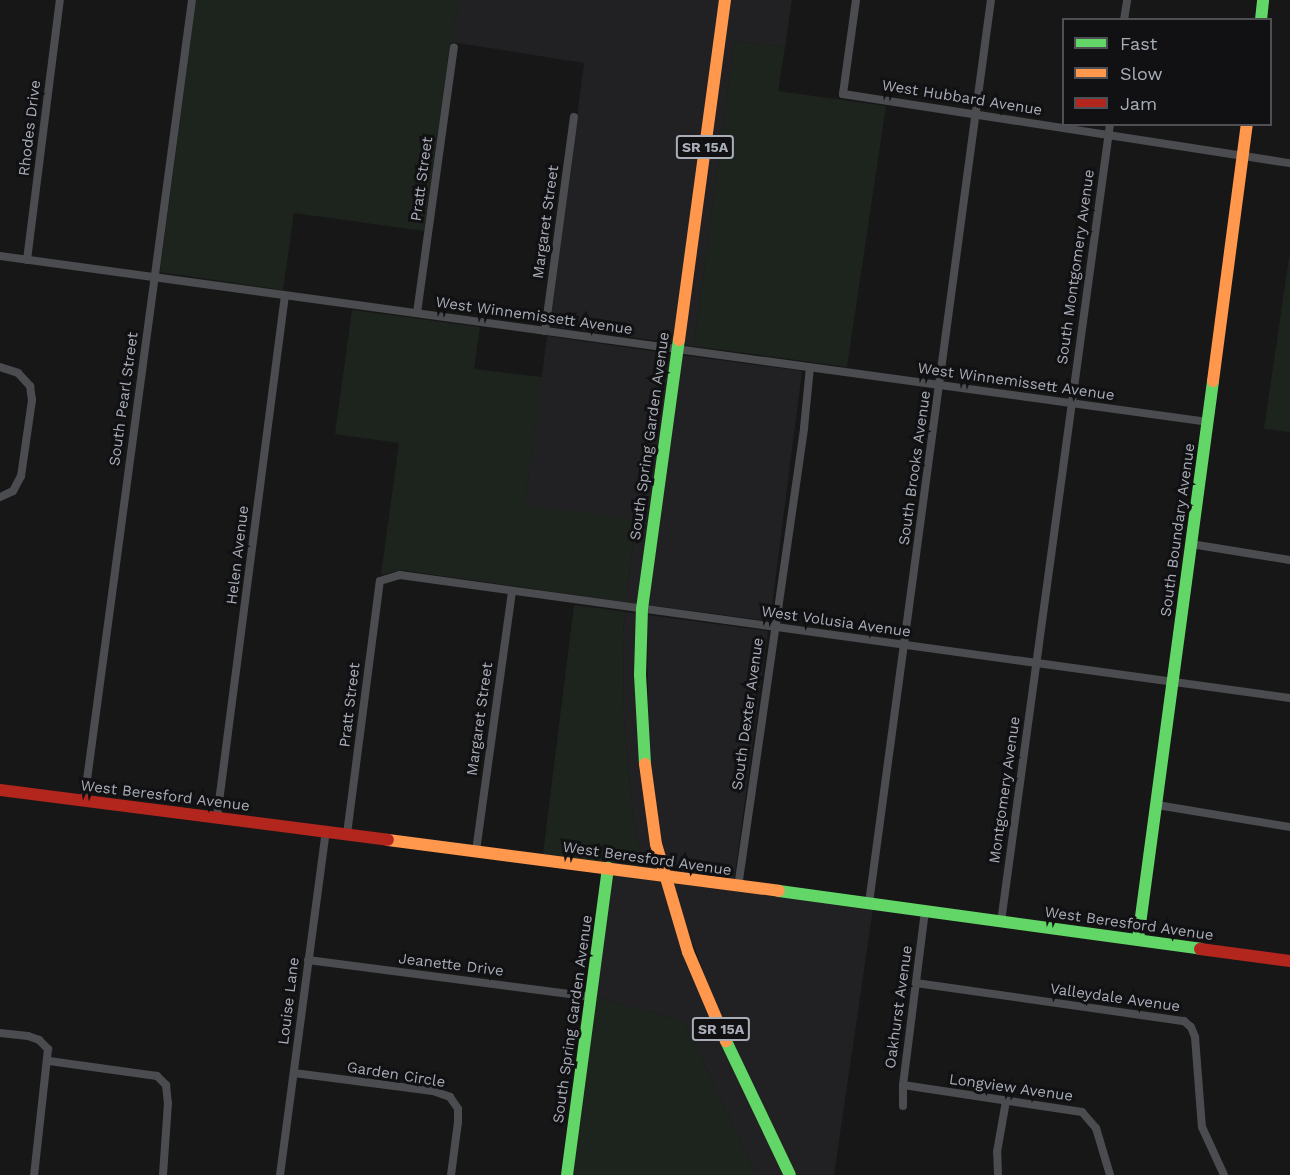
<!DOCTYPE html>
<html>
<head>
<meta charset="utf-8">
<style>
	body { margin:0 }
	#map { position:relative; width:1290px; height:1175px; overflow:hidden; background:#171717; font-family:"Work Sans",sans-serif }
	div>[style] { position:absolute }
	.built>* { inset:0; background:#212123 }
	.green>* { inset:0; background:#1d241e }
	.street>* { height:8px; margin:-4px; padding:0 4px; transform-origin:4px; border-radius:4px; background:#4b4c50 }
	.fast>* { height:12px; margin:-6px; padding:0 6px; transform-origin:6px; border-radius:6px; background:#63d668 }
	.slow>* { height:12px; margin:-6px; padding:0 6px; transform-origin:6px; border-radius:6px; background:#ff974d }
	.jam>* { height:12px; margin:-6px; padding:0 6px; transform-origin:6px; border-radius:6px; background:#b3261e }
	span { translate:-50% -50%; white-space:nowrap; text-align:center; line-height:1.15; -webkit-text-stroke:6px #111113; paint-order:stroke }
	.shield-label span { padding:2px 4px; background:#111113; border:2px solid; border-radius:4px; -webkit-text-stroke-width:0 }
	.shield-label { font-size:14px; color:#a8adb8; font-weight:700 }
	.street-label { font-size:15px; color:#a8adb8 }
	.legend { position:absolute; left:1062px; top:18px; width:210px; height:108px; box-sizing:border-box; background:#111113; border:2px solid #4d4f55; margin:0; padding:8px 10px; list-style:none; font-size:18px; color:#a8adb8 }
	.legend li { display:flex; align-items:center; gap:12px; height:30px }
	.legend b { width:30px; border:2px solid #4d4f55 }
</style>
</head>
<body>
<div id="map">
	<div class="built">
		<div style="clip-path:polygon(459px 0,720px 0,674px 343px,550px 326px,584px 63px,452px 42px)"></div>
		<div style="clip-path:polygon(729px 0,792px 0,785px 47px,734px 41px,694px 346px,803px 361px,682px 345px)"></div>
		<div style="clip-path:polygon(547px 336px,672px 354px,639px 604px,626px 602px,636px 521px,525px 505px)"></div>
		<div style="clip-path:polygon(681px 355px,802px 371px,770px 621px,647px 605px)"></div>
		<div style="clip-path:polygon(625px 612px,638px 614px,658px 871px,643px 868px,633px 816px,624px 721px,623px 633px)"></div>
		<div style="clip-path:polygon(647px 615px,768px 631px,734px 881px,668px 872px,649px 775px)"></div>
		<div style="clip-path:polygon(612px 874px,661px 882px,785px 1175px,756px 1175px,684px 1021px,595px 997px)"></div>
		<div style="clip-path:polygon(671px 883px,873px 909px,834px 1175px,795px 1175px,716px 1007px)"></div>
	</div>
	<div class="green">
		<div style="clip-path:polygon(196px 0,459px 0,452px 43px,450px 43px,424px 231px,294px 213px,283px 290px,160px 272px)"></div>
		<div style="clip-path:polygon(734px 41px,785px 47px,778px 91px,886px 106px,847px 367px,694px 346px)"></div>
		<div style="clip-path:polygon(1290px 251px,1290px 432px,1264px 429px)"></div>
		<div style="clip-path:polygon(352px 310px,480px 327px,474px 369px,542px 377px,525px 505px,636px 520px,626px 602px,401px 570px,381px 575px,399px 443px,335px 434px)"></div>
		<div style="clip-path:polygon(574px 605px,625px 612px,623px 633px,624px 721px,633px 816px,643px 868px,543px 854px)"></div>
		<div style="clip-path:polygon(595px 997px,684px 1021px,756px 1175px,571px 1175px)"></div>
	</div>
	<div class="street">
		<div style="left:856px;top:0;width:95px;rotate:97.9deg"></div>
		<div style="left:843px;top:94px;width:452px;rotate:8.8deg"></div>
		<div style="left:1124px;top:20px;width:20px;rotate:-81deg"></div>
		<div style="left:0;top:256px;width:1219px;rotate:7.82deg"></div>
		<div style="left:27px;top:260px;width:262px;rotate:-82.8deg"></div>
		<div style="left:417px;top:313px;width:268px;rotate:-82.1deg"></div>
		<div style="left:545px;top:331px;width:216px;rotate:-82.3deg"></div>
		<div style="left:0;top:367px;width:19px;rotate:18deg"></div>
		<div style="left:18px;top:373px;width:18px;rotate:47deg"></div>
		<div style="left:30px;top:386px;width:14px;rotate:82deg"></div>
		<div style="left:32px;top:400px;width:77px;rotate:98.2deg"></div>
		<div style="left:21px;top:476px;width:17px;rotate:118deg"></div>
		<div style="left:13px;top:491px;width:14px;rotate:155deg"></div>
		<div style="left:1191px;top:544px;width:100px;rotate:9.2deg"></div>
		<div style="left:84px;top:802px;width:809px;rotate:-82.33deg"></div>
		<div style="left:1157px;top:805px;width:135px;rotate:9.4deg"></div>
		<div style="left:217px;top:817px;width:526px;rotate:-82.58deg"></div>
		<div style="left:347px;top:834px;width:255px;rotate:-82.6deg"></div>
		<div style="left:380px;top:581px;width:21px;rotate:-17deg"></div>
		<div style="left:400px;top:575px;width:898px;rotate:7.87deg"></div>
		<div style="left:476px;top:851px;width:262px;rotate:-82.1deg"></div>
		<div style="left:738px;top:887px;width:464px;rotate:-81.8deg"></div>
		<div style="left:804px;top:428px;width:61px;rotate:-84.4deg"></div>
		<div style="left:869px;top:903px;width:911px;rotate:-82.31deg"></div>
		<div style="left:1001px;top:922px;width:805px;rotate:-82.22deg"></div>
		<div style="left:308px;top:960px;width:285px;rotate:7.4deg"></div>
		<div style="left:916px;top:983px;width:271px;rotate:8.1deg"></div>
		<div style="left:1184px;top:1021px;width:9px;rotate:41deg"></div>
		<div style="left:1191px;top:1027px;width:11px;rotate:68deg"></div>
		<div style="left:1195px;top:1037px;width:90px;rotate:85.6deg"></div>
		<div style="left:1202px;top:1127px;width:53px;rotate:65.4deg"></div>
		<div style="left:0;top:1033px;width:28px;rotate:6deg"></div>
		<div style="left:28px;top:1036px;width:12px;rotate:20deg"></div>
		<div style="left:39px;top:1040px;width:13px;rotate:45deg"></div>
		<div style="left:48px;top:1049px;width:127px;rotate:96.3deg"></div>
		<div style="left:49px;top:1061px;width:109px;rotate:7.9deg"></div>
		<div style="left:157px;top:1076px;width:13px;rotate:45deg"></div>
		<div style="left:166px;top:1085px;width:18px;rotate:84deg"></div>
		<div style="left:168px;top:1103px;width:72px;rotate:94deg"></div>
		<div style="left:294px;top:1073px;width:140px;rotate:7.4deg"></div>
		<div style="left:433px;top:1091px;width:18px;rotate:19deg"></div>
		<div style="left:450px;top:1097px;width:14px;rotate:56deg"></div>
		<div style="left:458px;top:1109px;width:13px;rotate:90deg"></div>
		<div style="left:458px;top:1122px;width:53px;rotate:97.5deg"></div>
		<div style="left:903px;top:1085px;width:181px;rotate:8.6deg"></div>
		<div style="left:1082px;top:1112px;width:21px;rotate:49deg"></div>
		<div style="left:1096px;top:1128px;width:49px;rotate:73.4deg"></div>
		<div style="left:903px;top:1106px;width:21px;rotate:-90deg"></div>
		<div style="left:903px;top:1085px;width:174px;rotate:-82.8deg"></div>
		<div style="left:280px;top:1175px;width:347px;rotate:-82.4deg"></div>
		<div style="left:998px;top:1175px;width:23px;rotate:-92deg"></div>
		<div style="left:997px;top:1152px;width:52px;rotate:-80deg"></div>
	</div>
	<div class="fast">
		<div style="left:1261px;top:20px;width:20px;rotate:-84deg"></div>
		<div style="left:645px;top:764px;width:89px;rotate:-93.2deg"></div>
		<div style="left:640px;top:675px;width:66px;rotate:-88.3deg"></div>
		<div style="left:642px;top:609px;width:272px;rotate:-82.2deg"></div>
		<div style="left:779px;top:891px;width:425px;rotate:7.8deg"></div>
		<div style="left:1138px;top:939px;width:563px;rotate:-82.34deg"></div>
		<div style="left:726px;top:1041px;width:148px;rotate:64.5deg"></div>
		<div style="left:567px;top:1175px;width:310px;rotate:-82.4deg"></div>
	</div>
	<div class="slow">
		<div style="left:679px;top:340px;width:343px;rotate:-82.3deg"></div>
		<div style="left:1213px;top:381px;width:259px;rotate:-82.5deg"></div>
		<div style="left:645px;top:764px;width:81px;rotate:82.2deg"></div>
		<div style="left:656px;top:844px;width:113px;rotate:73.5deg"></div>
		<div style="left:688px;top:952px;width:97px;rotate:66.9deg"></div>
		<div style="left:388px;top:840px;width:394px;rotate:7.4deg"></div>
	</div>
	<div class="jam">
		<div style="left:0;top:790px;width:391px;rotate:7.3deg"></div>
		<div style="left:1200px;top:949px;width:91px;rotate:7.6deg"></div>
	</div>
	<div class="shield-label">
		<span style="left:705px;top:147px">SR 15A</span>
		<span style="left:721px;top:1029px">SR 15A</span>
	</div>
	<div class="street-label">
		<span style="left:962px;top:98px;rotate:9deg">West Hubbard Avenue</span>
		<span style="left:30px;top:128px;rotate:-83deg">Rhodes Drive</span>
		<span style="left:422px;top:179px;rotate:-82deg">Pratt Street</span>
		<span style="left:546px;top:222px;rotate:-82deg">Margaret Street</span>
		<span style="left:1076px;top:267px;rotate:-82deg">South Montgomery Avenue</span>
		<span style="left:534px;top:316px;rotate:8deg">West Winnemissett Avenue</span>
		<span style="left:1016px;top:382px;rotate:8deg">West Winnemissett Avenue</span>
		<span style="left:124px;top:399px;rotate:-82deg">South Pearl Street</span>
		<span style="left:650px;top:436px;rotate:-82deg">South Spring Garden Avenue</span>
		<span style="left:915px;top:468px;rotate:-82deg">South Brooks Avenue</span>
		<span style="left:1178px;top:530px;rotate:-82deg">South Boundary Avenue</span>
		<span style="left:238px;top:555px;rotate:-83deg">Helen Avenue</span>
		<span style="left:836px;top:622px;rotate:8deg">West Volusia Avenue</span>
		<span style="left:350px;top:705px;rotate:-83deg">Pratt Street</span>
		<span style="left:748px;top:714px;rotate:-82deg">South Dexter Avenue</span>
		<span style="left:480px;top:719px;rotate:-82deg">Margaret Street</span>
		<span style="left:1005px;top:790px;rotate:-82deg">Montgomery Avenue</span>
		<span style="left:165px;top:796px;rotate:7deg">West Beresford Avenue</span>
		<span style="left:647px;top:859px;rotate:8deg">West Beresford Avenue</span>
		<span style="left:1129px;top:924px;rotate:8deg">West Beresford Avenue</span>
		<span style="left:451px;top:965px;rotate:7deg">Jeanette Drive</span>
		<span style="left:1115px;top:998px;rotate:8deg">Valleydale Avenue</span>
		<span style="left:289px;top:1001px;rotate:-83deg">Louise Lane</span>
		<span style="left:899px;top:1007px;rotate:-82deg">Oakhurst Avenue</span>
		<span style="left:573px;top:1019px;rotate:-82deg">South Spring Garden Avenue</span>
		<span style="left:396px;top:1075px;rotate:9deg">Garden Circle</span>
		<span style="left:1011px;top:1088px;rotate:8deg">Longview Avenue</span>
	</div>
	<ul class="legend">
	<li><b style="height:8px;background:#63d668"></b>Fast</li>
	<li><b style="height:8px;background:#ff974d"></b>Slow</li>
	<li><b style="height:8px;background:#b3261e"></b>Jam</li>
	</ul>
</div>
</body>
</html>
